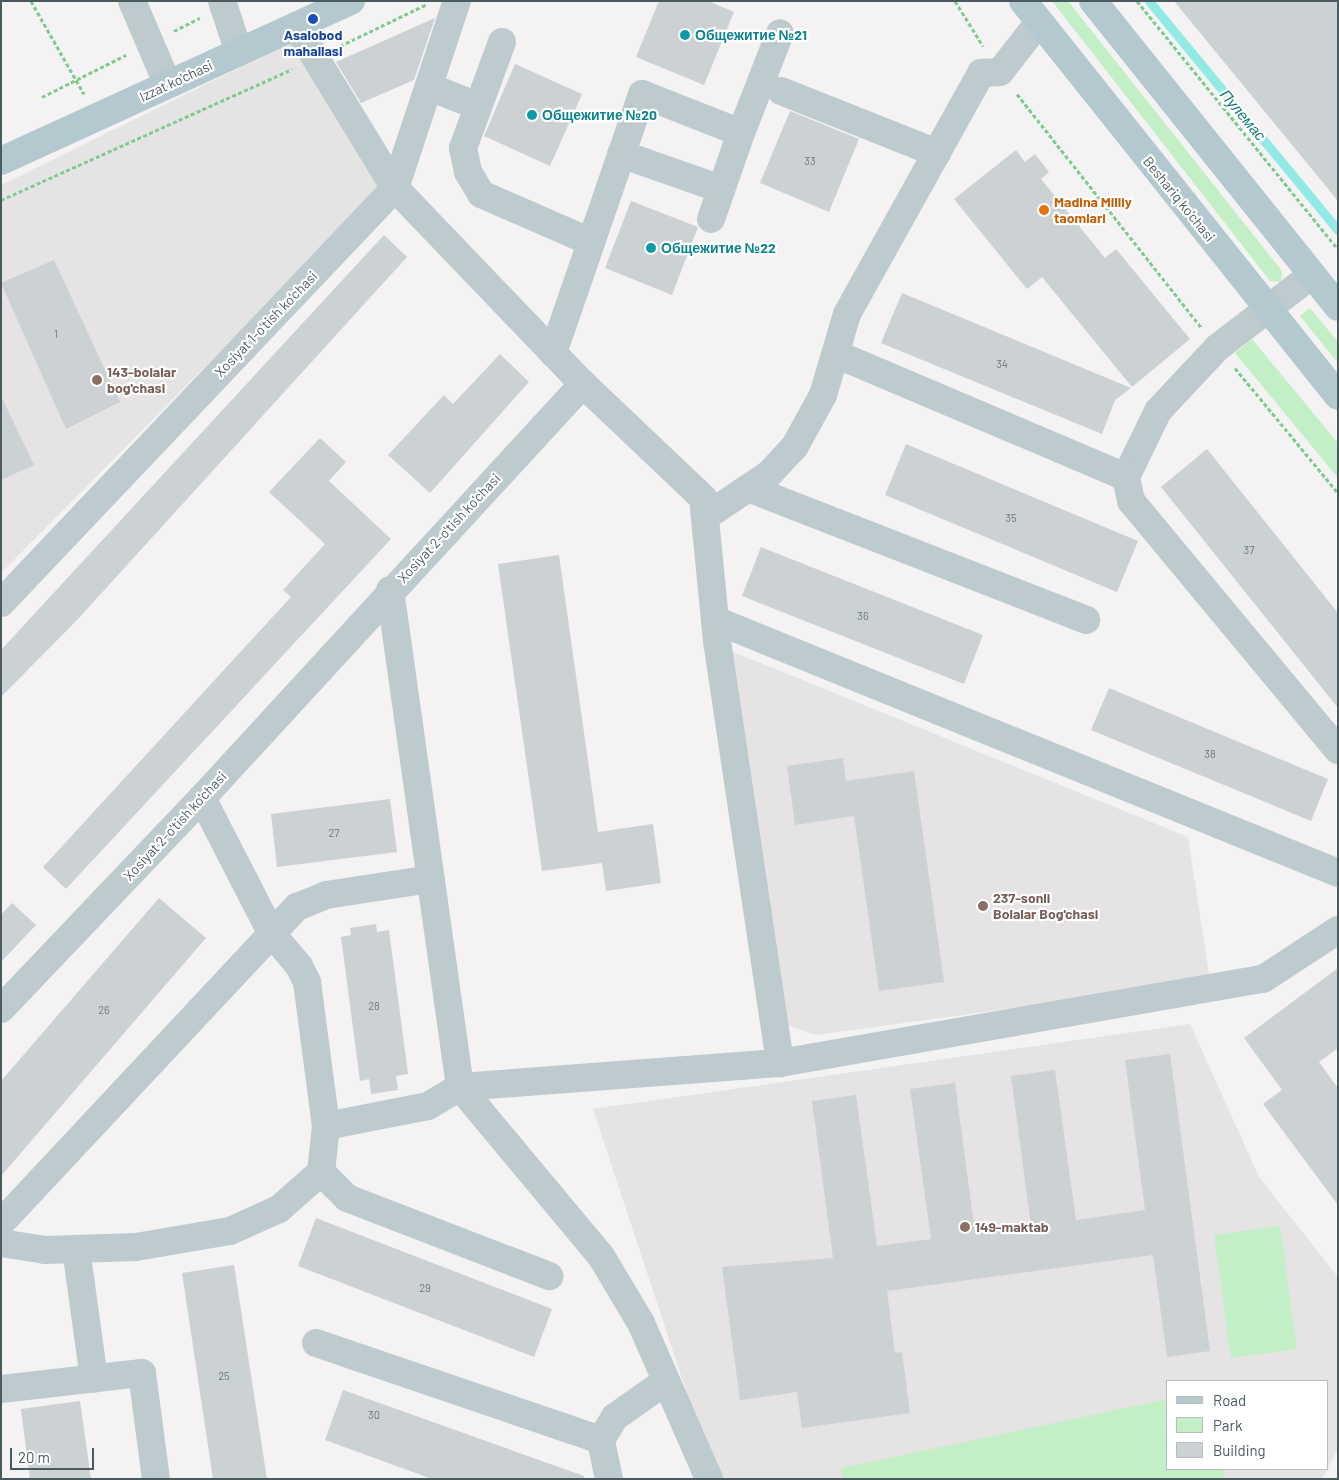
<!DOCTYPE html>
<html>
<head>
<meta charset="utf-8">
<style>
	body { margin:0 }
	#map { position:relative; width:1339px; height:1480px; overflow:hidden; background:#f4f2f3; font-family:Barlow,sans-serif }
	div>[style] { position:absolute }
	.education>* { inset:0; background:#e5e3e4 }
	.green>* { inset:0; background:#c3efc7 }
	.stream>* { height:9px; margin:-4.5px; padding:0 4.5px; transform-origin:4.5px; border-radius:4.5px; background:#91ebe4 }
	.building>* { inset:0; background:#ccd1d4 }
	.path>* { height:3px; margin-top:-1.5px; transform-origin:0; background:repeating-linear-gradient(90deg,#7bcd8d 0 4px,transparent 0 6.5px) }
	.minor>* { height:28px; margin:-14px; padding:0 14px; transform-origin:14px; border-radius:14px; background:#becbce }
	.major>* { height:28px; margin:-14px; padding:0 14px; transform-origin:14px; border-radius:14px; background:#b3c9cf }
	.dots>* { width:14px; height:14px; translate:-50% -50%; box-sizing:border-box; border:2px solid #fff; border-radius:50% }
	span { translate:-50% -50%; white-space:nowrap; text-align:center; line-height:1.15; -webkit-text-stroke:4.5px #fff; paint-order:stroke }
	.number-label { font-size:11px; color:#6a787c }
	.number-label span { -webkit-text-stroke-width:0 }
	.transit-label { font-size:14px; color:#164399; font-weight:700 }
	.culture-label { font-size:14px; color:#0d838f; font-weight:700 }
	.left { translate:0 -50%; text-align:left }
	.street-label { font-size:14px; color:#4a5b5f }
	.food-label { font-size:14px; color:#c56008; font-weight:700 }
	.education-label { font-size:14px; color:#785e54; font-weight:700 }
	.water-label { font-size:15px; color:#107e75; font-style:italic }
	.frame { position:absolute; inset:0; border:2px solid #4a5b5f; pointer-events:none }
	.legend { position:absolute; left:1166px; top:1380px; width:162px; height:90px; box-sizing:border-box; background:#fff; border:1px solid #b7bdbf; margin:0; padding:6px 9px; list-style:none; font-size:15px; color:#4a5b5f }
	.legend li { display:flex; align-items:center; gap:10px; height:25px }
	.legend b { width:25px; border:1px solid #b7bdbf }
	.scale { position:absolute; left:10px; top:1448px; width:84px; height:22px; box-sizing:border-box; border:2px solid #4a5b5f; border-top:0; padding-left:6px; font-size:15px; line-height:18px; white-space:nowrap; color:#4a5b5f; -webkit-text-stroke:4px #fff; paint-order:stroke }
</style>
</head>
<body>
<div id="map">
	<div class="education">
		<div style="clip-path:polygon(292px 42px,383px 187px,1px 573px,1px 185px)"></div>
		<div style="clip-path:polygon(731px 651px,1188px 837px,1209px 974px,1204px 982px,816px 1035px,786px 1025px)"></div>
		<div style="clip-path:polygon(1190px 1024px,1259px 1177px,1338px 1277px,1338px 1448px,1328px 1467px,1328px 1381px,1168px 1381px,1168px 1469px,1327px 1469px,1322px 1479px,723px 1479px,700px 1433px,593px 1109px)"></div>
	</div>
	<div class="green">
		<div style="clip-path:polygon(1052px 1px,1068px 1px,1282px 271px,1281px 282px,1270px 281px)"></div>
		<div style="clip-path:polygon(1310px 308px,1338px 342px,1338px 363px,1300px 316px)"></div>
		<div style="clip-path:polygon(1252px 339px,1338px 443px,1338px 478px,1235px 353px)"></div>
		<div style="clip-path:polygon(1280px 1226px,1297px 1349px,1231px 1358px,1214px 1235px)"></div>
		<div style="clip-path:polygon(1168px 1399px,1168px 1469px,1223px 1469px,1225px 1479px,843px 1479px,841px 1468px)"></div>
	</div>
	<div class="stream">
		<div style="left:1149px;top:1px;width:297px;rotate:50.5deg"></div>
	</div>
	<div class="building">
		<div style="clip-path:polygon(659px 1px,708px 1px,734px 12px,704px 85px,636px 57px)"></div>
		<div style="clip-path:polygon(1174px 1px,1338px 1px,1338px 201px)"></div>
		<div style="clip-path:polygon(435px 18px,414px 80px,361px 103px,336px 62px)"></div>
		<div style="clip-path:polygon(515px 64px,582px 94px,550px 166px,484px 136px)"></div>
		<div style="clip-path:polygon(790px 111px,859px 139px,829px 212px,760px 183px)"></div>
		<div style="clip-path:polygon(1016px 150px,1025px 162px,1035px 154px,1049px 172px,1041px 179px,1105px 258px,1116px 249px,1190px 339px,1132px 387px,1042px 277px,1027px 289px,954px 199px)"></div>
		<div style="clip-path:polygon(631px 201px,698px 227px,672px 295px,605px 268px)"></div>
		<div style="clip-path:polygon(384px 235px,407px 257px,78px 619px,1px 697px,1px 650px)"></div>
		<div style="clip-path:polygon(54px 260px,120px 402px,66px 429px,1px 283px)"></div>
		<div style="clip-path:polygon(902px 293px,1131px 388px,1115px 400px,1102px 434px,881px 343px)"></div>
		<div style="clip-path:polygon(500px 354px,529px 382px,430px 493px,388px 455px,444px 395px,453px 404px)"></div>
		<div style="clip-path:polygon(1px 396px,34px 465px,1px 480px)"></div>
		<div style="clip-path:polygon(320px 438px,346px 462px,329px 481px,391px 539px,66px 889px,43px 867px,291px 597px,283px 590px,325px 544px,269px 492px)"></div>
		<div style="clip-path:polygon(906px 444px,1138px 541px,1117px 592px,885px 495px)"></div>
		<div style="clip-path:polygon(1207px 449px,1338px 613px,1338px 708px,1161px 487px)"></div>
		<div style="clip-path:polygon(761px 547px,983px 635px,964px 684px,742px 596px)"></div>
		<div style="clip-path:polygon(559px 555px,598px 832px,653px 824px,661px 883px,606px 891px,602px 863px,542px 871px,498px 564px)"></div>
		<div style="clip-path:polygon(1109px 688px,1328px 779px,1311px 821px,1091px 730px)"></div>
		<div style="clip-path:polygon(843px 758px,846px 781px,914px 771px,944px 982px,879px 991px,854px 816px,795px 825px,787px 766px)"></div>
		<div style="clip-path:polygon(390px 799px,397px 852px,277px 867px,271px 814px)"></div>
		<div style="clip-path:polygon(159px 898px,206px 938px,1px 1176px,1px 1081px)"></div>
		<div style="clip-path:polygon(12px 903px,36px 925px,1px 962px,1px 915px)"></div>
		<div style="clip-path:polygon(376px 924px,377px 932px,389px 930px,408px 1074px,396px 1076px,398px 1090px,371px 1094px,369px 1079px,360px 1081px,341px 937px,351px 935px,350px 928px)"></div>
		<div style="clip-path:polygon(1338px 968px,1338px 1048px,1319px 1062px,1338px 1088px,1338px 1205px,1263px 1104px,1282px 1090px,1244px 1038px)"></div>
		<div style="clip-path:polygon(1170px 1054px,1210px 1351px,1167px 1357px,1153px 1255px,887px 1291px,895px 1353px,902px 1352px,910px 1413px,802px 1428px,797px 1392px,740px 1400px,722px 1267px,833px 1258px,812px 1101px,856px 1095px,877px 1246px,931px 1239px,910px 1089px,955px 1083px,975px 1233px,1031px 1226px,1011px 1076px,1055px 1070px,1076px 1220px,1145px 1210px,1125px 1060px)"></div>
		<div style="clip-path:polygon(316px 1218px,552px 1309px,534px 1357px,298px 1266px)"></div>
		<div style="clip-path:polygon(234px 1265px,267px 1479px,213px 1479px,182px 1273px)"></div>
		<div style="clip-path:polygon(343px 1390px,584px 1476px,584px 1479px,432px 1479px,325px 1440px)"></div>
		<div style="clip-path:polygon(80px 1401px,91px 1479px,30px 1479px,21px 1409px)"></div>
	</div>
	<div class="path">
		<div style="left:31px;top:1px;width:107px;rotate:60.3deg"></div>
		<div style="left:955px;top:1px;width:53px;rotate:58.1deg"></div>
		<div style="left:1137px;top:1px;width:319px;rotate:51deg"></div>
		<div style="left:174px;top:31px;width:29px;rotate:-27deg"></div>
		<div style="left:340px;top:46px;width:97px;rotate:-25.8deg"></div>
		<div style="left:1017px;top:94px;width:297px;rotate:51.7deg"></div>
		<div style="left:42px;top:97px;width:94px;rotate:-26.6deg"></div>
		<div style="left:1px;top:200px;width:319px;rotate:-24.2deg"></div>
		<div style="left:1235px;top:368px;width:162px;rotate:50.5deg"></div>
	</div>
	<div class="minor">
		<div style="left:132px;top:1px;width:91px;rotate:66.8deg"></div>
		<div style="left:222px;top:1px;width:54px;rotate:71.6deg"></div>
		<div style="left:296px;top:26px;width:190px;rotate:58.6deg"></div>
		<div style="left:395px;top:188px;width:272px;rotate:46.2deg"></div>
		<div style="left:583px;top:384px;width:166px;rotate:43.5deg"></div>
		<div style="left:703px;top:498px;width:144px;rotate:84.4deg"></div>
		<div style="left:717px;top:641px;width:427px;rotate:81.5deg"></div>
		<div style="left:502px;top:42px;width:113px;rotate:110.2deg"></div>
		<div style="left:463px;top:148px;width:25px;rotate:78deg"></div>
		<div style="left:468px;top:172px;width:26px;rotate:59deg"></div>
		<div style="left:481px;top:194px;width:120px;rotate:23.6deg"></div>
		<div style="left:430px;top:87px;width:51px;rotate:22deg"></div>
		<div style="left:781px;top:91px;width:168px;rotate:21.7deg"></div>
		<div style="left:621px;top:154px;width:106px;rotate:19.3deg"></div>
		<div style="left:711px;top:219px;width:91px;rotate:-70.8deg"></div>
		<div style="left:1312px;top:275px;width:120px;rotate:142.5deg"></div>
		<div style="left:1217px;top:348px;width:86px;rotate:133.1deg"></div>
		<div style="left:1158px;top:411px;width:73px;rotate:115.9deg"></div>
		<div style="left:1126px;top:477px;width:25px;rotate:78deg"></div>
		<div style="left:1131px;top:501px;width:324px;rotate:50.3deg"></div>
		<div style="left:553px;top:353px;width:274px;rotate:-71deg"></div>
		<div style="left:642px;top:94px;width:106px;rotate:21.5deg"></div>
		<div style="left:741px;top:133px;width:107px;rotate:-68.7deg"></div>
		<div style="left:836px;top:354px;width:315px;rotate:23deg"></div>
		<div style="left:748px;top:488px;width:363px;rotate:21.3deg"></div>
		<div style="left:705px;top:517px;width:77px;rotate:-33.9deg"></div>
		<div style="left:769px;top:474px;width:38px;rotate:-47deg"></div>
		<div style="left:795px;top:446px;width:58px;rotate:-61.2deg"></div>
		<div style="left:823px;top:395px;width:84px;rotate:-73.5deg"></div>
		<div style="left:847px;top:314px;width:276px;rotate:-60.9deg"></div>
		<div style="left:981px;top:73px;width:19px;rotate:-3deg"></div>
		<div style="left:1000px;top:72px;width:63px;rotate:-52deg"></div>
		<div style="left:390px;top:590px;width:502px;rotate:81.98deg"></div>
		<div style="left:460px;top:1087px;width:321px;rotate:-4.3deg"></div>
		<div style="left:780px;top:1063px;width:490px;rotate:-9.9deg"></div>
		<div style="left:1263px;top:979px;width:90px;rotate:-33.2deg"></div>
		<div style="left:1px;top:603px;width:572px;rotate:-46.49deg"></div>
		<div style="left:395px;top:188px;width:197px;rotate:-71.7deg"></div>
		<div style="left:715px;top:620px;width:672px;rotate:22.1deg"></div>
		<div style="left:202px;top:798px;width:153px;rotate:62.8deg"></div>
		<div style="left:272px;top:934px;width:42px;rotate:49.8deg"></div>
		<div style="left:299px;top:966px;width:18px;rotate:63deg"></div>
		<div style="left:307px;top:982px;width:145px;rotate:82.5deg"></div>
		<div style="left:326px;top:1126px;width:104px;rotate:-11.1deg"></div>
		<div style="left:428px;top:1106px;width:37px;rotate:-31deg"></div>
		<div style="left:460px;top:1087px;width:220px;rotate:50.2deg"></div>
		<div style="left:601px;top:1256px;width:78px;rotate:59.2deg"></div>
		<div style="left:641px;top:1323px;width:170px;rotate:66.4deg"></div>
		<div style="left:1px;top:1009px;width:291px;rotate:-46.4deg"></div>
		<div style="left:202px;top:798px;width:563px;rotate:-47.38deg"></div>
		<div style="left:326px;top:1126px;width:46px;rotate:96.2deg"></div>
		<div style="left:321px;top:1172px;width:37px;rotate:45deg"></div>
		<div style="left:347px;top:1198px;width:217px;rotate:21.1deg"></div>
		<div style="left:1px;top:1223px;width:433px;rotate:-46.9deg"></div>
		<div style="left:297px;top:907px;width:31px;rotate:-22deg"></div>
		<div style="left:326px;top:895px;width:106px;rotate:-8.7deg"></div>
		<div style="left:1px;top:1243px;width:45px;rotate:9deg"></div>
		<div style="left:45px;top:1250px;width:91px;rotate:-1.9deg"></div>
		<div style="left:136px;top:1247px;width:95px;rotate:-9.7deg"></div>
		<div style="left:230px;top:1231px;width:54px;rotate:-24.2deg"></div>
		<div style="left:279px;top:1209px;width:56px;rotate:-41.4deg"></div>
		<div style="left:76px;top:1249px;width:131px;rotate:82.1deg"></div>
		<div style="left:316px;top:1343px;width:301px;rotate:18.8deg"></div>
		<div style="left:1px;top:1389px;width:142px;rotate:-6.5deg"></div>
		<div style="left:142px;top:1373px;width:107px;rotate:82.5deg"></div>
		<div style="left:609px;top:1479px;width:40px;rotate:-102deg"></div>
		<div style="left:601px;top:1440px;width:27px;rotate:-59deg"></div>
		<div style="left:615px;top:1417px;width:62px;rotate:-35.2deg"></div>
	</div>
	<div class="major">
		<div style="left:1023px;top:1px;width:505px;rotate:51.43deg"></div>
		<div style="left:1093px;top:1px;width:392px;rotate:51.3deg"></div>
		<div style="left:1px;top:161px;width:385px;rotate:-24.6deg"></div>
	</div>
	<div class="dots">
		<div style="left:313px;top:19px;background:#1a4fb4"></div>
		<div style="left:685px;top:35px;background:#0f9aa8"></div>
		<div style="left:532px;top:115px;background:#0f9aa8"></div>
		<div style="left:1044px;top:210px;background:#e8710a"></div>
		<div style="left:651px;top:248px;background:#0f9aa8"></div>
		<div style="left:97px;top:380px;background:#8d6e63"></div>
		<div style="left:983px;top:906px;background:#8d6e63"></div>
		<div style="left:965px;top:1227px;background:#8d6e63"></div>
	</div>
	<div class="number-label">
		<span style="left:810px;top:161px">33</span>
		<span style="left:56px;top:334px">1</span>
		<span style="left:1002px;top:364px">34</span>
		<span style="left:1011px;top:518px">35</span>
		<span style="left:1249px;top:550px">37</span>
		<span style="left:863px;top:616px">36</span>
		<span style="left:1210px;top:754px">38</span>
		<span style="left:334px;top:833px">27</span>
		<span style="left:374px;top:1006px">28</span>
		<span style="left:104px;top:1010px">26</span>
		<span style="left:425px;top:1288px">29</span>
		<span style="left:224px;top:1376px">25</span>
		<span style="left:374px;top:1415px">30</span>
	</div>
	<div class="transit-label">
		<span style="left:313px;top:43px">Asalobod<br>mahallasi</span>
	</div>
	<div class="culture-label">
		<span class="left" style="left:695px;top:35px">Общежитие №21</span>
		<span class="left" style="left:542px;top:115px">Общежитие №20</span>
		<span class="left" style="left:661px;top:248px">Общежитие №22</span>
	</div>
	<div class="street-label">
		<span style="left:176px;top:81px;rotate:-25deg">Izzat ko'chasi</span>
		<span style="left:1179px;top:199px;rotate:51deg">Beshariq ko'chasi</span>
		<span style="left:266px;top:324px;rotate:-46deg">Xosiyat 1-o'tish ko'chasi</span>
		<span style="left:449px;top:528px;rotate:-47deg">Xosiyat 2-o'tish ko'chasi</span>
		<span style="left:175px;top:826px;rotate:-47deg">Xosiyat 2-o'tish ko'chasi</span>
	</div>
	<div class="food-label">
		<span class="left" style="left:1054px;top:210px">Madina Milliy<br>taomlari</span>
	</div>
	<div class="education-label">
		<span class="left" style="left:107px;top:380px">143-bolalar<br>bog'chasi</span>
		<span class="left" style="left:993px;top:906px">237-sonli<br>Bolalar Bog'chasi</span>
		<span class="left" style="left:975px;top:1227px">149-maktab</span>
	</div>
	<div class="water-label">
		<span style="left:1243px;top:115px;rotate:50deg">Пулемас</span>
	</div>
	<div class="frame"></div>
	<ul class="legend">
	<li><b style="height:6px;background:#b3c9cf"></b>Road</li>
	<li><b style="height:14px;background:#c3efc7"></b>Park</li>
	<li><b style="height:14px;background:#ccd1d4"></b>Building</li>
	</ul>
	<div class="scale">20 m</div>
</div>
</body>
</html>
